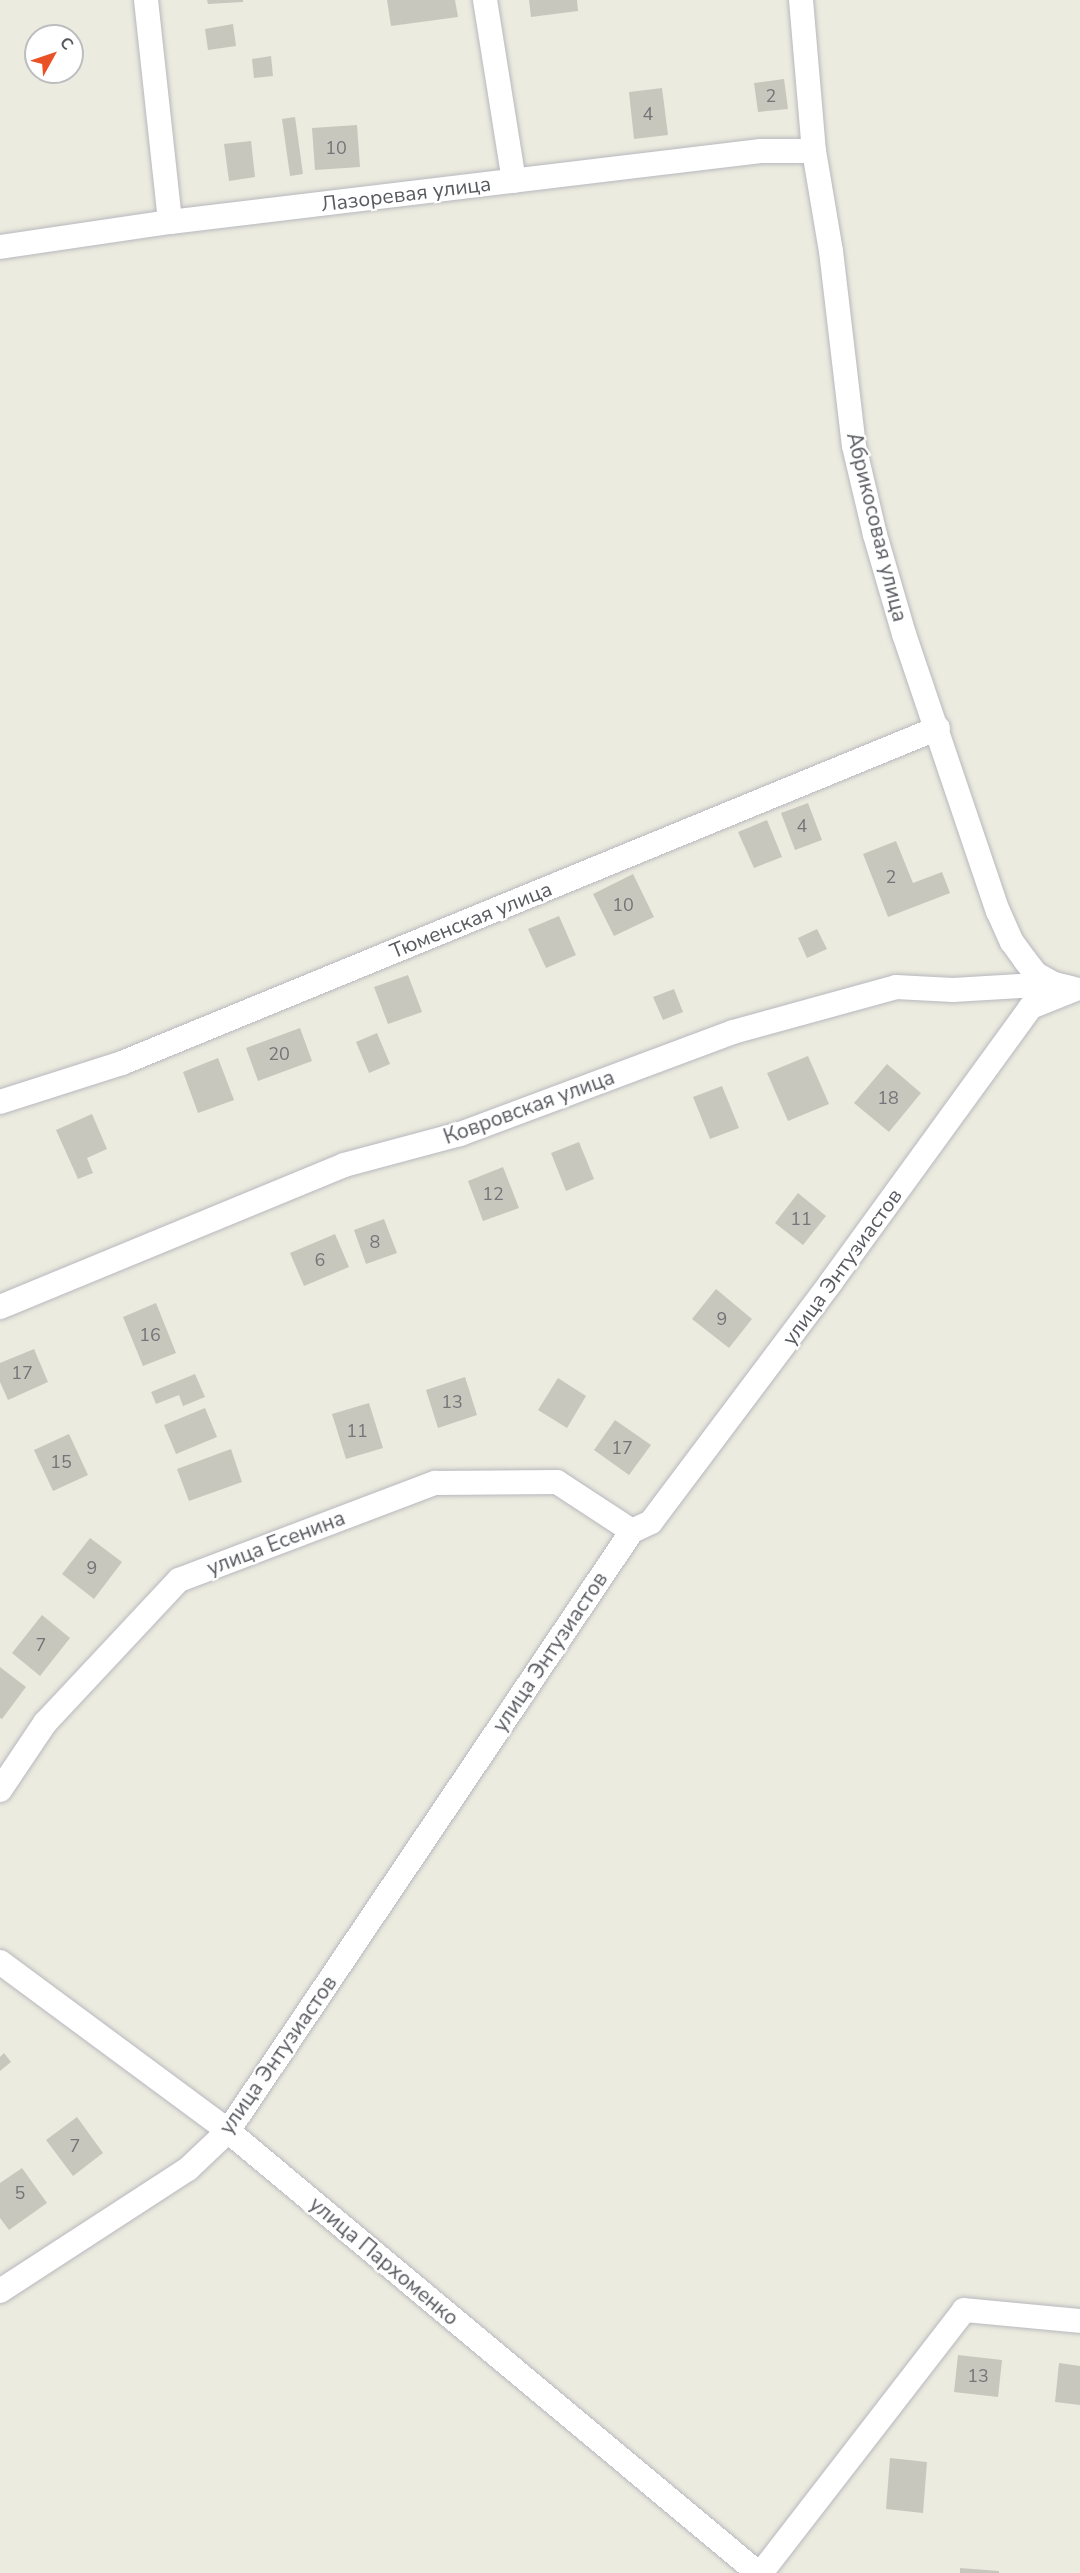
<!DOCTYPE html>
<html>
<head>
<meta charset="utf-8">
<style>
	body { margin:0 }
	#map { position:relative; width:1080px; height:2573px; overflow:hidden; background:#ecebdf; font-family:"Nunito Sans",sans-serif }
	div>[style] { position:absolute }
	.building>* { inset:0; background:#c8c7be }
	.roads { filter:drop-shadow(0 0 2px #b7b8be) drop-shadow(0 0 2px #b7b8be) }
	.minor>* { height:24px; margin:-12px; padding:0 12px; transform-origin:12px; border-radius:12px; background:#fff }
	span { translate:-50% -50%; white-space:nowrap; text-align:center; line-height:1.15; -webkit-text-stroke:4.5px #fff; paint-order:stroke }
	.number-label { font-size:18px; color:#747578 }
	.number-label span { -webkit-text-stroke-width:0 }
	.street-label { font-size:21px; color:#585a60 }
	.north { position:absolute; left:24px; top:24px; width:60px; height:60px; box-sizing:border-box; background:#fff; border:2px solid #bcbdbf; border-radius:50%; rotate:50deg; font-size:16px; font-weight:700; line-height:24px; text-align:center; color:#585a60 }
	.north::after { content:''; display:block; margin:auto; width:21px; height:27px; background:#ea5126; clip-path:polygon(50% 0,100% 100%,50% 72%,0 100%) }
</style>
</head>
<body>
<div id="map">
	<div class="building">
		<div style="clip-path:polygon(207px 0,243px 0,243px 2px,208px 4px)"></div>
		<div style="clip-path:polygon(387px 0,455px 0,458px 17px,391px 26px)"></div>
		<div style="clip-path:polygon(529px 0,577px 0,578px 11px,531px 17px)"></div>
		<div style="clip-path:polygon(233px 24px,236px 46px,208px 50px,205px 29px)"></div>
		<div style="clip-path:polygon(271px 56px,273px 76px,254px 78px,252px 59px)"></div>
		<div style="clip-path:polygon(784px 79px,788px 109px,758px 112px,754px 83px)"></div>
		<div style="clip-path:polygon(662px 88px,668px 135px,634px 139px,629px 92px)"></div>
		<div style="clip-path:polygon(295px 117px,303px 174px,290px 176px,282px 119px)"></div>
		<div style="clip-path:polygon(357px 125px,360px 167px,315px 170px,312px 128px)"></div>
		<div style="clip-path:polygon(251px 141px,255px 177px,229px 181px,224px 144px)"></div>
		<div style="clip-path:polygon(808px 803px,822px 840px,795px 850px,781px 813px)"></div>
		<div style="clip-path:polygon(767px 820px,782px 857px,754px 868px,738px 832px)"></div>
		<div style="clip-path:polygon(896px 841px,913px 883px,942px 872px,950px 893px,888px 917px,863px 854px)"></div>
		<div style="clip-path:polygon(633px 874px,654px 917px,614px 936px,593px 894px)"></div>
		<div style="clip-path:polygon(559px 916px,576px 955px,546px 968px,528px 929px)"></div>
		<div style="clip-path:polygon(817px 929px,827px 949px,807px 958px,798px 938px)"></div>
		<div style="clip-path:polygon(408px 975px,422px 1012px,388px 1024px,374px 987px)"></div>
		<div style="clip-path:polygon(674px 989px,683px 1012px,663px 1020px,653px 997px)"></div>
		<div style="clip-path:polygon(300px 1028px,312px 1061px,258px 1081px,246px 1048px)"></div>
		<div style="clip-path:polygon(377px 1033px,390px 1064px,369px 1073px,356px 1042px)"></div>
		<div style="clip-path:polygon(808px 1056px,829px 1104px,788px 1121px,767px 1073px)"></div>
		<div style="clip-path:polygon(218px 1058px,234px 1100px,198px 1113px,183px 1072px)"></div>
		<div style="clip-path:polygon(887px 1064px,921px 1093px,889px 1132px,854px 1103px)"></div>
		<div style="clip-path:polygon(722px 1086px,739px 1128px,710px 1139px,693px 1097px)"></div>
		<div style="clip-path:polygon(92px 1114px,107px 1149px,87px 1158px,93px 1173px,78px 1179px,56px 1130px)"></div>
		<div style="clip-path:polygon(579px 1142px,594px 1179px,566px 1191px,551px 1153px)"></div>
		<div style="clip-path:polygon(503px 1167px,519px 1208px,483px 1221px,468px 1181px)"></div>
		<div style="clip-path:polygon(798px 1193px,826px 1216px,803px 1245px,775px 1223px)"></div>
		<div style="clip-path:polygon(384px 1219px,397px 1253px,366px 1264px,354px 1230px)"></div>
		<div style="clip-path:polygon(335px 1234px,349px 1267px,304px 1286px,290px 1253px)"></div>
		<div style="clip-path:polygon(716px 1289px,752px 1319px,729px 1348px,692px 1319px)"></div>
		<div style="clip-path:polygon(156px 1303px,176px 1353px,143px 1366px,123px 1317px)"></div>
		<div style="clip-path:polygon(34px 1349px,48px 1382px,8px 1400px,0 1382px,0 1363px)"></div>
		<div style="clip-path:polygon(195px 1374px,205px 1397px,183px 1406px,179px 1395px,156px 1404px,151px 1392px)"></div>
		<div style="clip-path:polygon(465px 1377px,477px 1415px,438px 1428px,426px 1390px)"></div>
		<div style="clip-path:polygon(558px 1378px,586px 1396px,567px 1428px,538px 1410px)"></div>
		<div style="clip-path:polygon(369px 1403px,383px 1448px,346px 1459px,332px 1414px)"></div>
		<div style="clip-path:polygon(205px 1408px,217px 1437px,176px 1454px,164px 1425px)"></div>
		<div style="clip-path:polygon(615px 1420px,651px 1445px,629px 1475px,594px 1450px)"></div>
		<div style="clip-path:polygon(69px 1434px,88px 1475px,53px 1491px,34px 1450px)"></div>
		<div style="clip-path:polygon(231px 1449px,242px 1482px,189px 1501px,177px 1469px)"></div>
		<div style="clip-path:polygon(90px 1538px,122px 1562px,94px 1599px,62px 1574px)"></div>
		<div style="clip-path:polygon(42px 1615px,70px 1638px,40px 1676px,12px 1653px)"></div>
		<div style="clip-path:polygon(0 1667px,26px 1687px,2px 1719px,0 1718px)"></div>
		<div style="clip-path:polygon(4px 2053px,11px 2062px,0 2071px,0 2057px)"></div>
		<div style="clip-path:polygon(77px 2117px,103px 2153px,73px 2176px,46px 2140px)"></div>
		<div style="clip-path:polygon(22px 2168px,47px 2203px,9px 2230px,0 2218px,0 2183px)"></div>
		<div style="clip-path:polygon(958px 2355px,1002px 2360px,998px 2397px,954px 2392px)"></div>
		<div style="clip-path:polygon(1059px 2363px,1080px 2366px,1080px 2405px,1055px 2402px)"></div>
		<div style="clip-path:polygon(890px 2458px,927px 2462px,923px 2513px,886px 2509px)"></div>
		<div style="clip-path:polygon(960px 2568px,999px 2571px,999px 2573px,960px 2573px)"></div>
	</div>
	<div class="roads">
		<div class="minor">
			<div style="left:146px;top:0;width:223px;rotate:83.8deg"></div>
			<div style="left:485px;top:0;width:183px;rotate:80.9deg"></div>
			<div style="left:801px;top:0;width:152px;rotate:85.1deg"></div>
			<div style="left:814px;top:151px;width:101px;rotate:80.4deg"></div>
			<div style="left:831px;top:251px;width:196px;rotate:83.3deg"></div>
			<div style="left:854px;top:446px;width:91px;rotate:76.7deg"></div>
			<div style="left:875px;top:535px;width:103px;rotate:73.7deg"></div>
			<div style="left:904px;top:634px;width:293px;rotate:71.3deg"></div>
			<div style="left:998px;top:911px;width:34px;rotate:66deg"></div>
			<div style="left:1012px;top:942px;width:22px;rotate:54deg"></div>
			<div style="left:1025px;top:960px;width:18px;rotate:52deg"></div>
			<div style="left:1036px;top:974px;width:21px;rotate:29deg"></div>
			<div style="left:0;top:247px;width:172px;rotate:-8.4deg"></div>
			<div style="left:170px;top:222px;width:595px;rotate:-6.85deg"></div>
			<div style="left:761px;top:151px;width:53px"></div>
			<div style="left:0;top:1102px;width:128px;rotate:-17.7deg"></div>
			<div style="left:122px;top:1063px;width:882px;rotate:-22.32deg"></div>
			<div style="left:0;top:1307px;width:372px;rotate:-22.4deg"></div>
			<div style="left:344px;top:1165px;width:120px;rotate:-15deg"></div>
			<div style="left:460px;top:1134px;width:291px;rotate:-20.5deg"></div>
			<div style="left:733px;top:1032px;width:169px;rotate:-15.4deg"></div>
			<div style="left:896px;top:987px;width:57px;rotate:3deg"></div>
			<div style="left:953px;top:990px;width:101px;rotate:-3.4deg"></div>
			<div style="left:1054px;top:984px;width:17px;rotate:13deg"></div>
			<div style="left:0;top:1790px;width:81px;rotate:-56.1deg"></div>
			<div style="left:45px;top:1723px;width:196px;rotate:-46.9deg"></div>
			<div style="left:179px;top:1580px;width:274px;rotate:-20.8deg"></div>
			<div style="left:435px;top:1483px;width:122px;rotate:-0.5deg"></div>
			<div style="left:557px;top:1482px;width:90px;rotate:33.2deg"></div>
			<div style="left:0;top:1962px;width:284px;rotate:36.5deg"></div>
			<div style="left:228px;top:2131px;width:690px;rotate:39.83deg"></div>
			<div style="left:0;top:2291px;width:224px;rotate:-33deg"></div>
			<div style="left:188px;top:2169px;width:55px;rotate:-43.5deg"></div>
			<div style="left:228px;top:2131px;width:723px;rotate:-56.05deg"></div>
			<div style="left:632px;top:1531px;width:21px;rotate:-25deg"></div>
			<div style="left:651px;top:1522px;width:300px;rotate:-53.1deg"></div>
			<div style="left:831px;top:1282px;width:340px;rotate:-54deg"></div>
			<div style="left:1031px;top:1007px;width:48px;rotate:-21.8deg"></div>
			<div style="left:761px;top:2573px;width:332px;rotate:-52.3deg"></div>
			<div style="left:964px;top:2310px;width:117px;rotate:5.4deg"></div>
		</div>
	</div>
	<div class="number-label">
		<span style="left:771px;top:96px">2</span>
		<span style="left:648px;top:114px">4</span>
		<span style="left:336px;top:148px">10</span>
		<span style="left:802px;top:826px">4</span>
		<span style="left:891px;top:877px">2</span>
		<span style="left:623px;top:905px">10</span>
		<span style="left:279px;top:1054px">20</span>
		<span style="left:888px;top:1098px">18</span>
		<span style="left:493px;top:1194px">12</span>
		<span style="left:801px;top:1219px">11</span>
		<span style="left:375px;top:1242px">8</span>
		<span style="left:320px;top:1260px">6</span>
		<span style="left:722px;top:1319px">9</span>
		<span style="left:150px;top:1335px">16</span>
		<span style="left:22px;top:1373px">17</span>
		<span style="left:452px;top:1402px">13</span>
		<span style="left:357px;top:1431px">11</span>
		<span style="left:622px;top:1448px">17</span>
		<span style="left:61px;top:1462px">15</span>
		<span style="left:92px;top:1568px">9</span>
		<span style="left:41px;top:1645px">7</span>
		<span style="left:75px;top:2146px">7</span>
		<span style="left:20px;top:2193px">5</span>
		<span style="left:978px;top:2376px">13</span>
	</div>
	<div class="street-label">
		<span style="left:406px;top:194px;rotate:-7deg">Лазоревая улица</span>
		<span style="left:877px;top:527px;rotate:76deg">Абрикосовая улица</span>
		<span style="left:471px;top:920px;rotate:-22deg">Тюменская улица</span>
		<span style="left:529px;top:1107px;rotate:-20deg">Ковровская улица</span>
		<span style="left:842px;top:1267px;rotate:-54deg">улица Энтузиастов</span>
		<span style="left:276px;top:1543px;rotate:-21deg">улица Есенина</span>
		<span style="left:550px;top:1652px;rotate:-56deg">улица Энтузиастов</span>
		<span style="left:278px;top:2055px;rotate:-55deg">улица Энтузиастов</span>
		<span style="left:384px;top:2261px;rotate:40deg">улица Пархоменко</span>
	</div>
	<div class="north">С</div>
</div>
</body>
</html>
